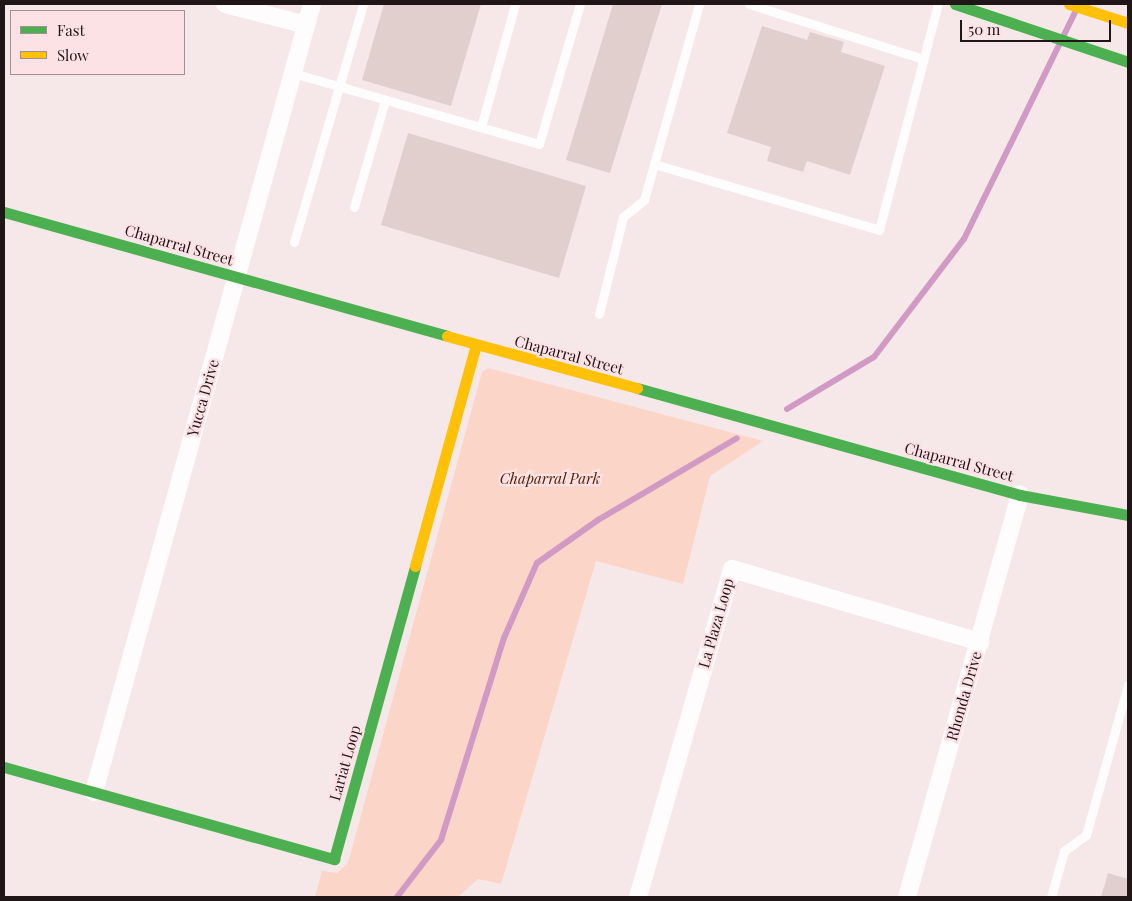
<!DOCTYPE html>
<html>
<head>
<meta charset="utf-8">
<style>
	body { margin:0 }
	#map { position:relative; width:1132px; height:901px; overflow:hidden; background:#f6e8e9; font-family:"Playfair Display",serif }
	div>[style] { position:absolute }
	.green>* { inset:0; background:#fbd5c7 }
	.stream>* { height:6px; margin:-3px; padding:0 3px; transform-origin:3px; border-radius:3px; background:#d09ac5 }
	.building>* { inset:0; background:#e1cfcd }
	.lane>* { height:9px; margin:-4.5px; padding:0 4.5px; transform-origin:4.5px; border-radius:4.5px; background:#fefcfc }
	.street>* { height:18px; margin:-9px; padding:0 9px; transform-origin:9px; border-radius:9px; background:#fefcfc }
	.fast>* { height:11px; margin:-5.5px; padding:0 5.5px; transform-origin:5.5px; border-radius:5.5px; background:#4caf50 }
	.slow>* { height:11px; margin:-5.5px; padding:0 5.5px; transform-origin:5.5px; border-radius:5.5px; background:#ffc107 }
	span { translate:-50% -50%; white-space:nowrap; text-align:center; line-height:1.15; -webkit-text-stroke:4.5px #fce2e5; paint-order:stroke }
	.street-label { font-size:15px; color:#201617 }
	.park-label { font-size:15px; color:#562101; font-style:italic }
	.frame { position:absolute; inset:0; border:5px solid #201617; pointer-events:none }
	.legend { position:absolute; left:10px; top:10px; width:175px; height:65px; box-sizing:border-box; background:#fce2e5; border:1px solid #a49093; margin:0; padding:6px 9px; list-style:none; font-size:15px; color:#201617 }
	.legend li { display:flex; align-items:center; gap:10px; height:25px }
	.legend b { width:25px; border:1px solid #a49093 }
	.scale { position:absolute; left:960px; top:20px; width:151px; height:22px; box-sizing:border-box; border:2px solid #201617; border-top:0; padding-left:6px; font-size:15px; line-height:18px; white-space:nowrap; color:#201617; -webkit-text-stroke:4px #fce2e5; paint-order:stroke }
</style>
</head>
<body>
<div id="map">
	<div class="green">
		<div style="clip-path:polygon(488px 368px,763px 441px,710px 476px,683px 584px,596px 561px,501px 884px,478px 879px,458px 897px,315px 897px,322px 871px,337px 873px,348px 863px,482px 372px)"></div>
	</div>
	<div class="stream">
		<div style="left:787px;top:409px;width:101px;rotate:-30.9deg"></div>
		<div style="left:874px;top:357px;width:148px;rotate:-52.7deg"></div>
		<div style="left:964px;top:239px;width:253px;rotate:-63.9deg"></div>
		<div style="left:397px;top:897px;width:72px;rotate:-52.3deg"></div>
		<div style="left:441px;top:840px;width:212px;rotate:-72.7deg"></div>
		<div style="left:504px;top:638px;width:82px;rotate:-66.3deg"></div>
		<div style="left:537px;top:563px;width:75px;rotate:-35.2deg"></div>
		<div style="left:598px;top:520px;width:161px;rotate:-30.5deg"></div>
	</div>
	<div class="building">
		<div style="clip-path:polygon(384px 4px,481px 4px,451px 106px,362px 80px)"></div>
		<div style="clip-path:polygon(613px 4px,662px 4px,610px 173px,566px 160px)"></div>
		<div style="clip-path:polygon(762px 26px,807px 40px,810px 32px,844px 42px,841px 52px,885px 66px,850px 175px,807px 161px,803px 172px,767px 161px,771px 147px,727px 133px)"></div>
		<div style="clip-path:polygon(408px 133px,586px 186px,559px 278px,381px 225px)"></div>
		<div style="clip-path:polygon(1108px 873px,1128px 879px,1128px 897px,1101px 897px)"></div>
	</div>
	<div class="lane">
		<div style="left:749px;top:4px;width:182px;rotate:17.5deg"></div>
		<div style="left:293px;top:73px;width:256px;rotate:16.1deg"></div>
		<div style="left:539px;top:144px;width:146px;rotate:-73.7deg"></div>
		<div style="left:481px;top:127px;width:128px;rotate:-74.5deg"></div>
		<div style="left:654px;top:164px;width:234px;rotate:16.3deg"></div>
		<div style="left:879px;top:230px;width:234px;rotate:-75.4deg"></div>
		<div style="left:354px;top:207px;width:111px;rotate:-73.8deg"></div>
		<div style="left:294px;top:242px;width:248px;rotate:-73.8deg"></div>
		<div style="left:599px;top:314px;width:100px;rotate:-76.1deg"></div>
		<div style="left:623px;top:217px;width:27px;rotate:-39deg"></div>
		<div style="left:644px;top:200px;width:204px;rotate:-74.3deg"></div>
		<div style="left:1051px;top:897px;width:48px;rotate:-74.2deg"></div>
		<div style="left:1064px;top:851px;width:27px;rotate:-36deg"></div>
		<div style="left:1086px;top:835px;width:156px;rotate:-74.4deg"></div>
	</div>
	<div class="street">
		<div style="left:225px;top:4px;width:84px;rotate:14.5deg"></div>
		<div style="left:94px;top:792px;width:818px;rotate:-74.54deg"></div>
		<div style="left:638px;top:897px;width:341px;rotate:-74deg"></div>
		<div style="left:732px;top:569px;width:259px;rotate:16.4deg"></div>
		<div style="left:907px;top:897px;width:418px;rotate:-74.3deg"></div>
	</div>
	<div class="fast">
		<div style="left:955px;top:4px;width:182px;rotate:18.5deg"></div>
		<div style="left:4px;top:212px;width:460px;rotate:15.6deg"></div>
		<div style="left:637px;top:388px;width:398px;rotate:15.6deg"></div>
		<div style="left:1020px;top:495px;width:110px;rotate:10.5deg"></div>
		<div style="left:4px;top:767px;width:343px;rotate:15.6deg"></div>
		<div style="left:334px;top:859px;width:304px;rotate:-74.5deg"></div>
	</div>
	<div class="slow">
		<div style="left:1069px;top:4px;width:62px;rotate:17.9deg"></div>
		<div style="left:447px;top:336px;width:197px;rotate:15.3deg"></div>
		<div style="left:415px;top:566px;width:229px;rotate:-74.6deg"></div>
	</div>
	<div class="street-label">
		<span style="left:179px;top:245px;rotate:16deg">Chaparral Street</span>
		<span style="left:569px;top:355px;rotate:15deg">Chaparral Street</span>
		<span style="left:203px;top:398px;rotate:-74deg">Yucca Drive</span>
		<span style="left:959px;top:462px;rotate:15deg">Chaparral Street</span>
		<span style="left:716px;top:623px;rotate:-74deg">La Plaza Loop</span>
		<span style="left:964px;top:696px;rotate:-74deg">Rhonda Drive</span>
		<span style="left:345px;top:763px;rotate:-74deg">Lariat Loop</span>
	</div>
	<div class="park-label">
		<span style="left:550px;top:479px">Chaparral Park</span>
	</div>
	<div class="frame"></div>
	<ul class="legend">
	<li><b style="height:6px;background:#4caf50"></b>Fast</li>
	<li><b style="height:6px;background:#ffc107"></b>Slow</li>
	</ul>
	<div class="scale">50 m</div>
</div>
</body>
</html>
